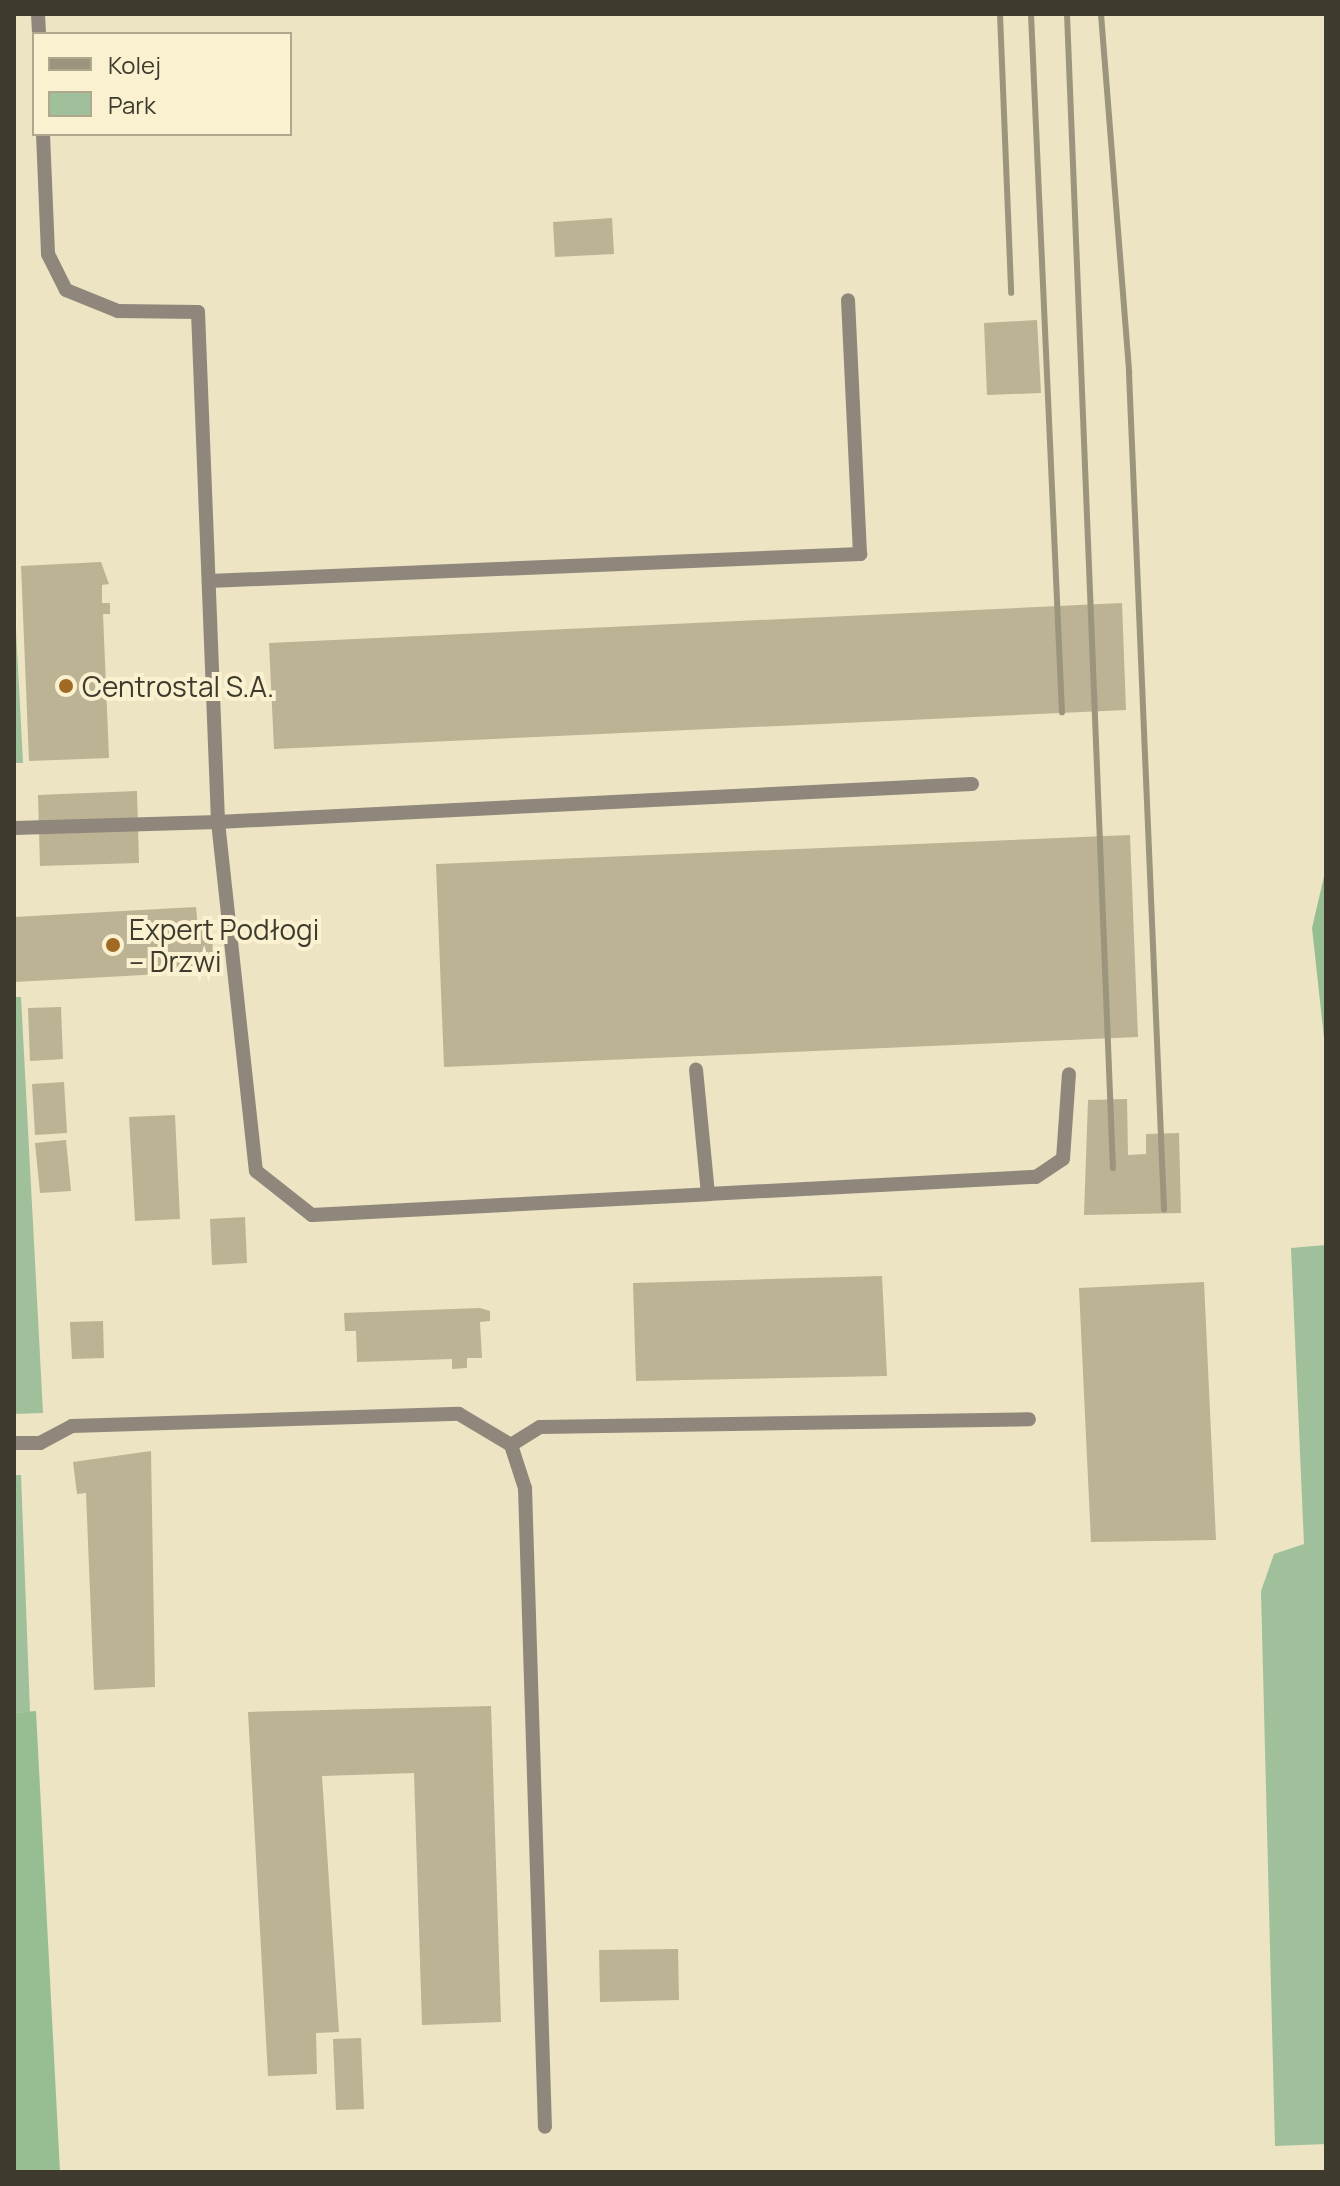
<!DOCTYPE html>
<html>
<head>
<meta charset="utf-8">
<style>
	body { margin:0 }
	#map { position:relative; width:1340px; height:2186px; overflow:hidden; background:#ede4c3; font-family:Manrope,sans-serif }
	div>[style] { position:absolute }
	.green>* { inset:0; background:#9fc09b }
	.forest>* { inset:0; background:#97be92 }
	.building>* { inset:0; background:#bcb394 }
	.lane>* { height:14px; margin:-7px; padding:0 7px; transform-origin:7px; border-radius:7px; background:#8f877b }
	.rail>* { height:6px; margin:-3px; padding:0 3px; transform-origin:3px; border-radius:3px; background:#9b957d }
	.dots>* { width:22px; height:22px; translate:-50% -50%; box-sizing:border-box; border:4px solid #faf1d0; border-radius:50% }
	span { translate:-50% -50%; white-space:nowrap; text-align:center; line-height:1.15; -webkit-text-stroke:8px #faf1d0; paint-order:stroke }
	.poi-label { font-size:28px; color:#3e3b2e }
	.left { translate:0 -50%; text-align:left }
	.frame { position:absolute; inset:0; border:16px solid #3e3b2e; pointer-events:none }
	.legend { position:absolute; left:32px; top:32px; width:260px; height:104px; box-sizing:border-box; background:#faf1d0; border:2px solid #afa88f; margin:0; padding:10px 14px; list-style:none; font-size:24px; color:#3e3b2e }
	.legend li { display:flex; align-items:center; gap:16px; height:40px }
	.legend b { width:40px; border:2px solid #afa88f }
</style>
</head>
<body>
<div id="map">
	<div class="green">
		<div style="clip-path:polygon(14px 592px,23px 763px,14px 763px)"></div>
		<div style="clip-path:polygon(14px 997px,21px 997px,43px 1413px,14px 1414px)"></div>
		<div style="clip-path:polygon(1326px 1245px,1326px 2144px,1275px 2146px,1261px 1591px,1274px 1554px,1304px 1544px,1291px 1248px)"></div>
		<div style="clip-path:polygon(14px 1475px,21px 1475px,30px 1712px,14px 1713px)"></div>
	</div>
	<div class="forest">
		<div style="clip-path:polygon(1326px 868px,1326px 1056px,1312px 928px)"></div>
		<div style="clip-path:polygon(36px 1711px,60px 2172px,14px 2172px,14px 1713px)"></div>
	</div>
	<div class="building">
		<div style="clip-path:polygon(612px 218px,614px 254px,555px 257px,553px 222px)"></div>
		<div style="clip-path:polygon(1037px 320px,1041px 393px,987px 395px,984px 323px)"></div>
		<div style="clip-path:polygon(101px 562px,109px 584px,102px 585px,102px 603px,110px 603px,110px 614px,103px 614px,109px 758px,29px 761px,21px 566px)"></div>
		<div style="clip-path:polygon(1122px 603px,1126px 710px,274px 749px,269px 643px)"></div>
		<div style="clip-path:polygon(137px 791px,139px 863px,40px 866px,38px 795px)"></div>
		<div style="clip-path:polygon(1130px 835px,1138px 1037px,444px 1067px,436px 864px)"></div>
		<div style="clip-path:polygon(196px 907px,198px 929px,212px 928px,213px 962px,199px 963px,199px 972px,14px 982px,14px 917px)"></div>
		<div style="clip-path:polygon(61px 1007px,63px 1059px,30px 1061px,28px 1008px)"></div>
		<div style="clip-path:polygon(64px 1082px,67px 1133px,35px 1135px,32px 1084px)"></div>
		<div style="clip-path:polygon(1127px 1099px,1128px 1155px,1146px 1154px,1146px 1134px,1179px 1133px,1181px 1213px,1084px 1215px,1088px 1100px)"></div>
		<div style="clip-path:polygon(175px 1115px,180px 1219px,135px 1221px,129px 1117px)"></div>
		<div style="clip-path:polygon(66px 1140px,71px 1191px,40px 1193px,35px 1143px)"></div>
		<div style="clip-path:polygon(245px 1217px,247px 1263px,212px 1265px,210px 1219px)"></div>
		<div style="clip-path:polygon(882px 1276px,887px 1376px,636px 1381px,633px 1283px)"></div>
		<div style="clip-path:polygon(1204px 1282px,1216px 1540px,1091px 1542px,1079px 1288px)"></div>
		<div style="clip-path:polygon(480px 1308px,490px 1311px,490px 1321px,480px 1322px,482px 1358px,467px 1358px,467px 1368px,452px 1369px,452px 1359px,357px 1362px,356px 1331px,345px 1331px,344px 1313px)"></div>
		<div style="clip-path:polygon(103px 1321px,104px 1358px,72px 1359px,70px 1322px)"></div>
		<div style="clip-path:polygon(151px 1451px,155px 1687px,94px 1690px,86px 1493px,77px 1494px,73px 1462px)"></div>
		<div style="clip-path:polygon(491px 1706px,501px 2022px,422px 2025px,414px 1773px,322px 1776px,339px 2032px,316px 2033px,317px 2074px,268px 2076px,248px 1712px)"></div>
		<div style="clip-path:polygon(678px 1949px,679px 2000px,600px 2002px,599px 1950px)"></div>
		<div style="clip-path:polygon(361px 2038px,364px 2109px,336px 2110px,333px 2039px)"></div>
	</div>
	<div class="lane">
		<div style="left:38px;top:14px;width:20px;rotate:87deg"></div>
		<div style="left:43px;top:134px;width:120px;rotate:87.6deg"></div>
		<div style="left:48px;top:254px;width:40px;rotate:63.4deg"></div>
		<div style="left:66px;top:290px;width:56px;rotate:22deg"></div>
		<div style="left:118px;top:311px;width:80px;rotate:0.7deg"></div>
		<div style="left:198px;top:312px;width:510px;rotate:87.75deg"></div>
		<div style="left:218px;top:822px;width:755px;rotate:-2.89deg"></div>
		<div style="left:209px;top:581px;width:652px;rotate:-2.37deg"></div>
		<div style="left:860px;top:554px;width:254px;rotate:-92.7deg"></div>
		<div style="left:14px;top:828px;width:204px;rotate:-1.7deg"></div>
		<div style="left:218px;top:822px;width:351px;rotate:83.8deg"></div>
		<div style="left:256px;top:1171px;width:71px;rotate:38.2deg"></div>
		<div style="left:312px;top:1215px;width:397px;rotate:-3deg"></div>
		<div style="left:708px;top:1194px;width:125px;rotate:-95.5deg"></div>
		<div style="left:708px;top:1194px;width:328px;rotate:-3deg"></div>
		<div style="left:1036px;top:1177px;width:32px;rotate:-34deg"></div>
		<div style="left:1063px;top:1159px;width:85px;rotate:-86deg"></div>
		<div style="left:14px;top:1443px;width:26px"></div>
		<div style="left:40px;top:1443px;width:36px;rotate:-28deg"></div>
		<div style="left:72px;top:1426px;width:387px;rotate:-1.8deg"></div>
		<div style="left:459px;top:1414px;width:61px;rotate:30.8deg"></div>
		<div style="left:511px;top:1445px;width:45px;rotate:72deg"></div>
		<div style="left:525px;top:1488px;width:639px;rotate:88.21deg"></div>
		<div style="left:511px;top:1445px;width:34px;rotate:-32deg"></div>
		<div style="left:540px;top:1427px;width:489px;rotate:-0.9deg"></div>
	</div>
	<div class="rail">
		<div style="left:1000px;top:14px;width:279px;rotate:87.7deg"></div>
		<div style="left:1031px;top:14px;width:699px;rotate:87.46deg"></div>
		<div style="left:1067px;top:14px;width:1155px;rotate:87.72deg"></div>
		<div style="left:1101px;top:14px;width:360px;rotate:85.5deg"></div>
		<div style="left:1129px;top:373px;width:837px;rotate:87.6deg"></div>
	</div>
	<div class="dots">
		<div style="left:66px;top:686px;background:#a06924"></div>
		<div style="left:113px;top:945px;background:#a06924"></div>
	</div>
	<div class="poi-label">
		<span class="left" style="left:82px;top:686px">Centrostal S.A.</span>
		<span class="left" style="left:129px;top:945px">Expert Podłogi<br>– Drzwi</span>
	</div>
	<div class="frame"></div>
	<ul class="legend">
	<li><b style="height:10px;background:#9b957d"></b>Kolej</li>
	<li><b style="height:22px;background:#9fc09b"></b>Park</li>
	</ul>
</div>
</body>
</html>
